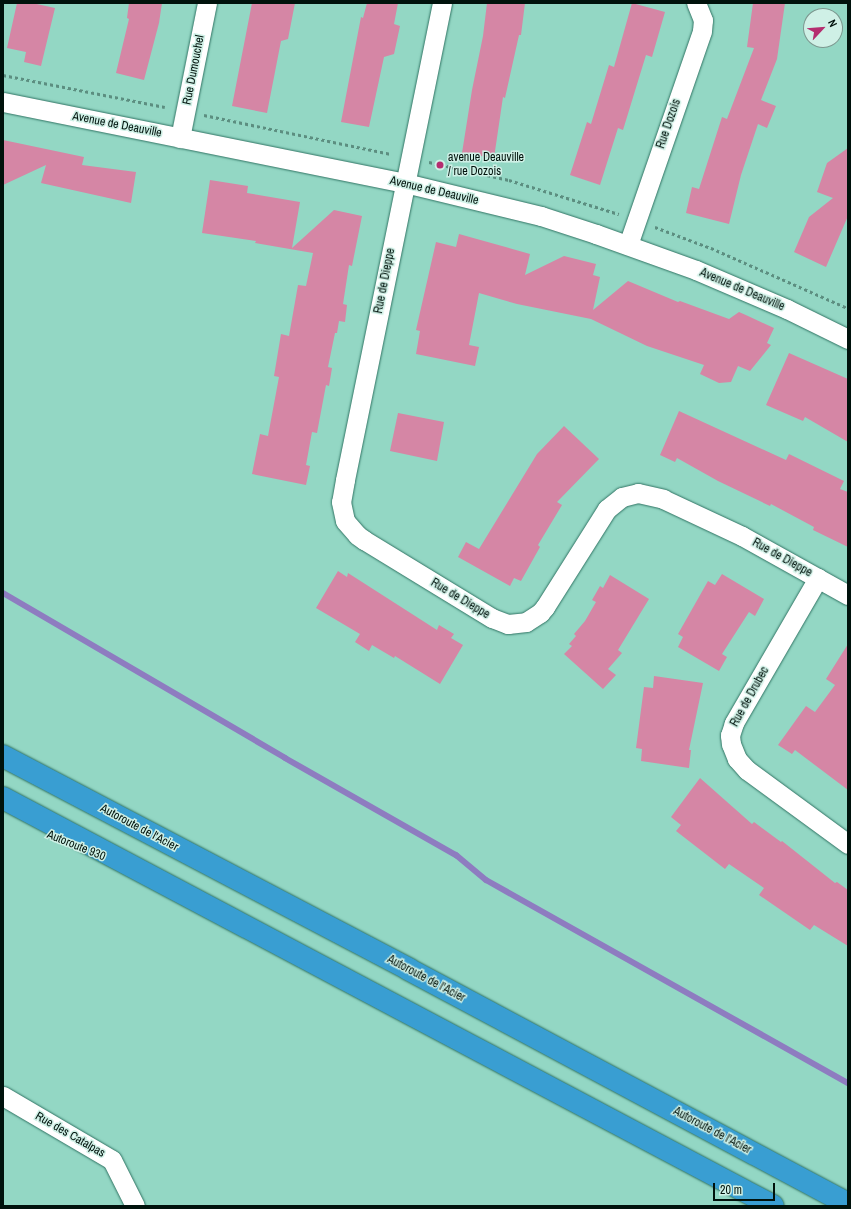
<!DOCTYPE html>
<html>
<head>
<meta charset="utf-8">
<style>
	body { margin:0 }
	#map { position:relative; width:851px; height:1209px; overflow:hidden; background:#93d7c4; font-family:"Archivo Narrow",sans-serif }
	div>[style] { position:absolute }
	.stream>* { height:6px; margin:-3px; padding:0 3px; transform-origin:3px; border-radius:3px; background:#8e7cc0 }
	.building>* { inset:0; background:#d586a5 }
	.path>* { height:2.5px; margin-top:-1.25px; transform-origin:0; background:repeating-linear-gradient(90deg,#5c8e80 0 3px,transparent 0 6px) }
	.roads { filter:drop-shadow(0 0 1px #317464) drop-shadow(0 0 1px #317464) }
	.street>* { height:19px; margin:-9.5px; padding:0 9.5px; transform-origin:9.5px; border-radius:9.5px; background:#fff }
	.highway>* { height:22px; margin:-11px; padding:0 11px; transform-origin:11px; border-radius:11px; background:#399ed2 }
	.dots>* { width:11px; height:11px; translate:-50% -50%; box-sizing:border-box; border:2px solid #cff0e6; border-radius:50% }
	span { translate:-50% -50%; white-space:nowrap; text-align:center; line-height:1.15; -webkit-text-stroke:3px #cff0e6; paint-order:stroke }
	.street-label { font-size:12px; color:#00120c }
	.poi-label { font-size:12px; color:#00120c }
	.left { translate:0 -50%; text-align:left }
	.frame { position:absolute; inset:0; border:4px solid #00120c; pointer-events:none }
	.north { position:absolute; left:803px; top:8px; width:40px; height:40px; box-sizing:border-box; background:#cff0e6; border:1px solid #7c978f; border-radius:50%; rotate:64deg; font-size:11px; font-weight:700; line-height:16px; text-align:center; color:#00120c }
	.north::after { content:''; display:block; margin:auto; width:14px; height:18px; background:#b52e70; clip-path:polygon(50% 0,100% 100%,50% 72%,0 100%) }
	.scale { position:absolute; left:713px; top:1183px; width:62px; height:18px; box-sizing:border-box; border:2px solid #00120c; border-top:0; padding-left:5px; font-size:12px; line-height:14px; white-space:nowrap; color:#00120c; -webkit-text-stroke:3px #cff0e6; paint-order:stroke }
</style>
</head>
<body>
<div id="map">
	<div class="stream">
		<div style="left:3px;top:593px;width:327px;rotate:30.3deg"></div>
		<div style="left:285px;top:758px;width:197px;rotate:29.6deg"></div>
		<div style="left:456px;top:855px;width:39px;rotate:40deg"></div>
		<div style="left:486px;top:880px;width:415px;rotate:29.3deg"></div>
	</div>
	<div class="building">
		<div style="clip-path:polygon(17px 3px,32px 3px,55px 8px,41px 66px,24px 62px,26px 52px,7px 48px)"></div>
		<div style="clip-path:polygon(129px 3px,162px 3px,159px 23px,144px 80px,116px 73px,129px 19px,127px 18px)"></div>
		<div style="clip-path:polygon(252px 3px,295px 3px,288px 39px,281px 41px,267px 113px,232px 106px)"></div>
		<div style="clip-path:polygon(367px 3px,398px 3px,394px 24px,400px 26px,394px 54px,384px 57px,369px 127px,341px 122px,361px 17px,363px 18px)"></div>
		<div style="clip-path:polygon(487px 3px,525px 3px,521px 35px,519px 35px,505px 98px,503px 97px,494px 158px,462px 153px,472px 90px,483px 36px)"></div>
		<div style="clip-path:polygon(632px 3px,665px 12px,652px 57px,646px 55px,623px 130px,618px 128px,600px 185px,570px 175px,587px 122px,591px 124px,609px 65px,614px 67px)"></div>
		<div style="clip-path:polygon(753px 3px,785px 3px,777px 59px,761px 100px,776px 106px,767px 128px,758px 124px,741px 175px,729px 224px,686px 213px,692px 187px,699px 189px,722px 117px,727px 119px,754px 48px,747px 47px)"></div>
		<div style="clip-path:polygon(3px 140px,84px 157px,82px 165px,136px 172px,131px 203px,41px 183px,46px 165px,3px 185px)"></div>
		<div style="clip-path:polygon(848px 148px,848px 216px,826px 267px,794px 252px,809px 217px,833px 198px,817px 192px,827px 163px)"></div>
		<div style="clip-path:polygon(210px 180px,248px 186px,247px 193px,300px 202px,292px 248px,334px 210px,362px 216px,352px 266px,349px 265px,343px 304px,347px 305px,345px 322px,339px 321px,337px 333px,335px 333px,328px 367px,332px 368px,329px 386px,326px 385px,317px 433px,312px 432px,306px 465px,310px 466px,306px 485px,252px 474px,260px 434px,268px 436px,279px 377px,274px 376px,281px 334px,289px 336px,298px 285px,306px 286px,313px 253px,255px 243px,256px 241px,202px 233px)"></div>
		<div style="clip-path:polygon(459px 234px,530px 254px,525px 275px,564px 256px,596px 264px,593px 275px,600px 277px,593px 310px,628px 281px,678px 302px,680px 301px,729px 319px,739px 312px,748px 316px,774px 328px,767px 343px,771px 345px,750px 371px,738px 366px,731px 382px,719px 383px,700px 374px,704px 365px,647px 346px,591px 319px,517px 304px,479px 293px,469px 345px,479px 347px,475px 366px,416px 354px,420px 331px,416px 330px,436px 242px,456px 247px)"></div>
		<div style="clip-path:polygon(789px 353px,848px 379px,848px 442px,805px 417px,803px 421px,766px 405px)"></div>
		<div style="clip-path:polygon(679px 411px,786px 460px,789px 454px,844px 481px,840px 489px,848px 492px,848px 547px,813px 530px,814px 527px,771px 504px,770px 506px,718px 481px,677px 458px,675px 462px,660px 455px)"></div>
		<div style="clip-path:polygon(398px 413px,444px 422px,437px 461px,390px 451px)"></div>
		<div style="clip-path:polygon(564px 426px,599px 459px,557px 502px,562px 505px,538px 545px,540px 547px,521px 581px,514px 578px,510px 586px,458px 557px,466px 542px,479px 549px,537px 454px)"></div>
		<div style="clip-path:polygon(338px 571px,347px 577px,348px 573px,437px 630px,439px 625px,454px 634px,451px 638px,463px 645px,440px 684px,395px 656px,394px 658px,372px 645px,369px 651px,355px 642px,360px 634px,316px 608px)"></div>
		<div style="clip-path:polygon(722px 574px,764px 599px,755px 616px,749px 612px,722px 654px,727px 657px,719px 671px,678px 647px,683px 637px,678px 634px,708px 581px,715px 585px)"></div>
		<div style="clip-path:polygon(610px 575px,649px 599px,618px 650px,622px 653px,608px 669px,616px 675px,603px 689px,564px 654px,572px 646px,569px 644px,576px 636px,574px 634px,585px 621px,596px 602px,592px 600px,600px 586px,603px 588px)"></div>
		<div style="clip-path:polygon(848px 644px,848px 790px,795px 750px,792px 754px,778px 745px,806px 706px,815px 712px,835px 685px,826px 679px)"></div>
		<div style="clip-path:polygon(654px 676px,703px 683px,689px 750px,691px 750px,689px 768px,641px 761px,642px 749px,636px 748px,644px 687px,653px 688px)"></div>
		<div style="clip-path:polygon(700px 778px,752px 824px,754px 822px,781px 842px,782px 841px,835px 883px,837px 882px,848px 890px,848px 946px,814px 925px,810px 930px,759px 895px,764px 888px,729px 864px,725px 869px,676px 831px,681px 825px,671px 817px)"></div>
	</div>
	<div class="path">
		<div style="left:3px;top:75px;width:165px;rotate:11.2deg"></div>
		<div style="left:204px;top:115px;width:191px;rotate:11.8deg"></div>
		<div style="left:429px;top:162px;width:82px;rotate:12.7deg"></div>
		<div style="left:509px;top:180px;width:115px;rotate:17.2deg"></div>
		<div style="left:655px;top:227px;width:60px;rotate:20.6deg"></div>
		<div style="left:711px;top:248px;width:150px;rotate:23.7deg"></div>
	</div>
	<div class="roads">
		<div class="street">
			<div style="left:442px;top:3px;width:487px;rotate:101.5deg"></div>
			<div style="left:345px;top:480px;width:22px;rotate:100deg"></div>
			<div style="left:341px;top:502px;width:19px;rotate:78deg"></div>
			<div style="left:345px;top:521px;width:18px;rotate:49deg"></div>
			<div style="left:357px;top:535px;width:9px;rotate:36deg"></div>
			<div style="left:364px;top:540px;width:150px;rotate:31.4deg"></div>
			<div style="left:492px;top:618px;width:17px;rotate:21deg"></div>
			<div style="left:508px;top:624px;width:18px;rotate:-6deg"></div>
			<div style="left:526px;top:622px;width:17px;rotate:-33deg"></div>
			<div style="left:540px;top:613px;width:8px;rotate:-50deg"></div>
			<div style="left:545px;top:607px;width:116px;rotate:-57.7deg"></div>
			<div style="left:607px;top:509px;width:19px;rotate:-39deg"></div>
			<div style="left:622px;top:497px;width:16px;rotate:-14deg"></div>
			<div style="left:638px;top:493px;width:26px;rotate:13deg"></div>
			<div style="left:663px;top:499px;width:87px;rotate:25.1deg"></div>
			<div style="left:742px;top:536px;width:121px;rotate:29.1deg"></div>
			<div style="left:3px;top:102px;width:410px;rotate:11.4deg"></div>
			<div style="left:405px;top:183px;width:140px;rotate:13.6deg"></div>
			<div style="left:541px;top:216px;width:58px;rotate:18.1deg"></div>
			<div style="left:596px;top:234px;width:106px;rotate:19.8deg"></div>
			<div style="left:696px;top:270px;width:99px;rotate:23.2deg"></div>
			<div style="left:787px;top:309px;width:68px;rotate:26.2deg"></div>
			<div style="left:180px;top:138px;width:138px;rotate:-78.7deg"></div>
			<div style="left:628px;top:245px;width:226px;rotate:-70.9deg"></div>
			<div style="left:702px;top:31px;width:11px;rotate:-85deg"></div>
			<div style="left:703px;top:20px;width:18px;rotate:-112deg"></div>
			<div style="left:818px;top:578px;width:168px;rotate:120.1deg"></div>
			<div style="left:734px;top:723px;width:13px;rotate:108deg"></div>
			<div style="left:730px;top:735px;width:9px;rotate:84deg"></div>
			<div style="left:731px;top:744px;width:16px;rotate:68deg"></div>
			<div style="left:737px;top:759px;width:15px;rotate:48deg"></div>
			<div style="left:747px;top:770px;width:125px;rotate:36.2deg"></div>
			<div style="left:3px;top:1096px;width:126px;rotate:30.4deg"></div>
			<div style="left:112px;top:1160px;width:51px;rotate:63.4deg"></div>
		</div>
		<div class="highway">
			<div style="left:3px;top:756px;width:458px;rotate:27.7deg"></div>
			<div style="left:408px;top:969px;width:499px;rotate:28.1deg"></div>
			<div style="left:3px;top:798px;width:871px;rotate:27.92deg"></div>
		</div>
	</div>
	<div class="dots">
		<div style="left:440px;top:165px;background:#b52e70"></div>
	</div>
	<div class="street-label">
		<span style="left:194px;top:70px;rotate:-79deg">Rue Dumouchel</span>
		<span style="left:669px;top:124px;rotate:-71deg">Rue Dozois</span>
		<span style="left:117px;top:125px;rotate:11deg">Avenue de Deauville</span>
		<span style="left:434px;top:191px;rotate:13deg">Avenue de Deauville</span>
		<span style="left:385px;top:281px;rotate:-79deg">Rue de Dieppe</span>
		<span style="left:742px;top:290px;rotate:23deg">Avenue de Deauville</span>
		<span style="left:782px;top:558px;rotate:29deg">Rue de Dieppe</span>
		<span style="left:460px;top:599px;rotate:31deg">Rue de Dieppe</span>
		<span style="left:750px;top:697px;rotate:-61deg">Rue de Drubec</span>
		<span style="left:139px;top:828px;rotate:28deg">Autoroute de l'Acier</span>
		<span style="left:76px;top:846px;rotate:22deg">Autoroute 930</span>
		<span style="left:426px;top:979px;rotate:28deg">Autoroute de l'Acier</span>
		<span style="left:712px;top:1131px;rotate:28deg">Autoroute de l'Acier</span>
		<span style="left:70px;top:1135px;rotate:30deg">Rue des Catalpas</span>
	</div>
	<div class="poi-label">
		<span class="left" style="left:448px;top:165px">avenue Deauville<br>/ rue Dozois</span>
	</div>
	<div class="frame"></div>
	<div class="north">N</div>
	<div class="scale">20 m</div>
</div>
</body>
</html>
